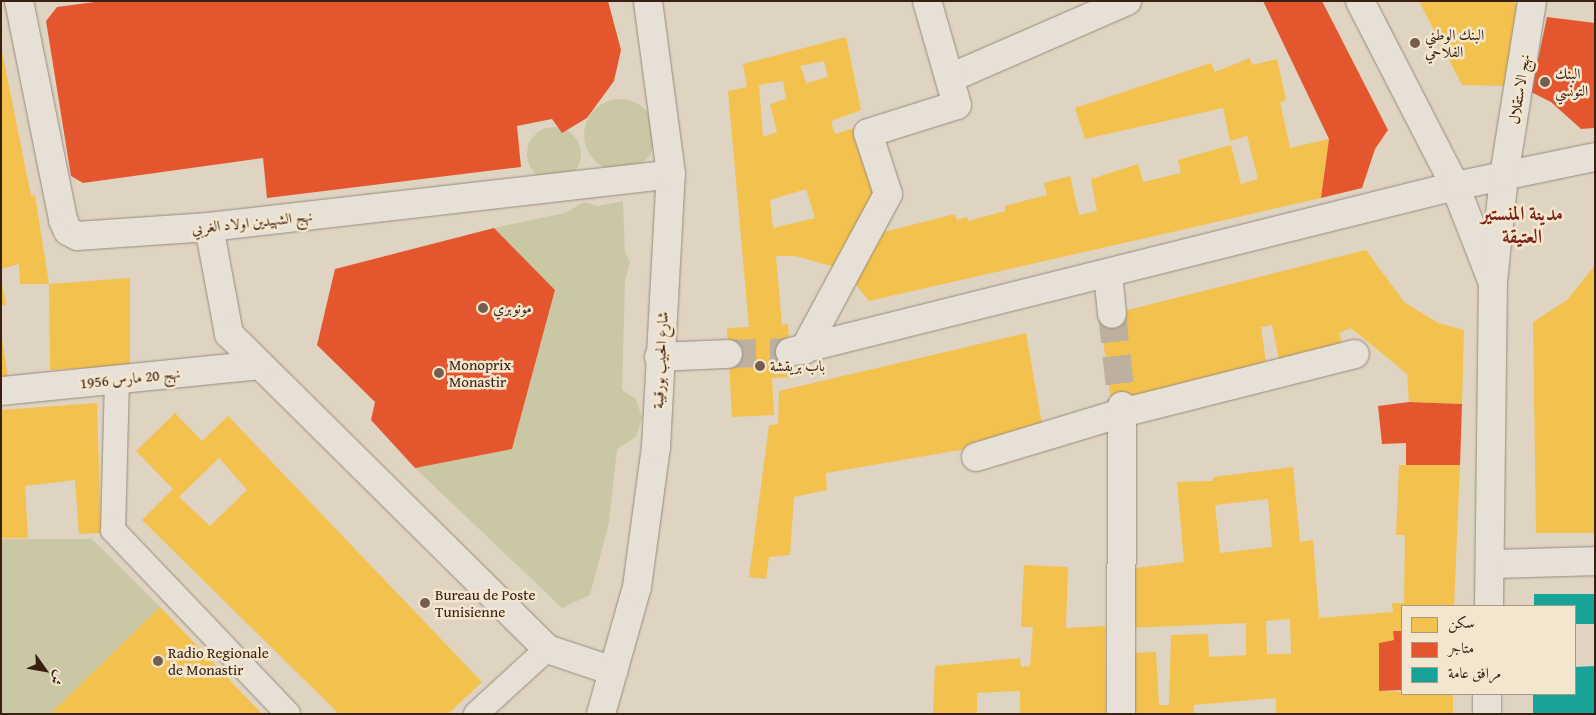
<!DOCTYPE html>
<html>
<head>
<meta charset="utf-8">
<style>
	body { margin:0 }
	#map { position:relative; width:1596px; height:715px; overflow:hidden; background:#dfd4c1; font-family:"Gentium Book Plus",Amiri,serif }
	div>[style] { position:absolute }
	.green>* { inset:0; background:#cac8a4 }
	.round { border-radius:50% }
	.homes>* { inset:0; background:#f2c14e }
	.shops>* { inset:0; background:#e4572e }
	.public>* { inset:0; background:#17a398 }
	.street-tunnel>* { height:28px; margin-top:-14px; transform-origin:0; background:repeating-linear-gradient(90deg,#beb09e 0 28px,transparent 0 42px) }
	.roads { filter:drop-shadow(0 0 1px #958b7e) drop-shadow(0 0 1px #958b7e) }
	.lane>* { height:24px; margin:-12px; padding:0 12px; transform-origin:12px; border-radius:12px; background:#e6e0d6 }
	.street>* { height:28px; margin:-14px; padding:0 14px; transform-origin:14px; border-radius:14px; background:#e6e0d6 }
	.secondary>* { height:28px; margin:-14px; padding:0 14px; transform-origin:14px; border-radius:14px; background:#e6e0d6 }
	.dots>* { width:14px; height:14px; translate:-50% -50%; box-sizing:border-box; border:2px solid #f3e6ce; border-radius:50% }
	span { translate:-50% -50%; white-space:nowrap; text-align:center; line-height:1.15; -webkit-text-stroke:5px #f3e6ce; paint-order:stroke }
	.poi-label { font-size:15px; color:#3a2012 }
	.left { translate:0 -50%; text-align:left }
	.street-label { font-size:15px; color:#3a2012 }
	.district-label { font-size:20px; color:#7a1f14; font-weight:700 }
	.frame { position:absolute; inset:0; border:2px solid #3a2012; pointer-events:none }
	.legend { position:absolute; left:1401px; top:605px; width:175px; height:90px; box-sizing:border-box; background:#f3e6ce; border:1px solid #a99783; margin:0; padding:6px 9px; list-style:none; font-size:15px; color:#3a2012 }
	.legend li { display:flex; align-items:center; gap:10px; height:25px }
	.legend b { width:25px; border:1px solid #a99783 }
	.north { position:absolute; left:20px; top:645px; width:50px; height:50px; -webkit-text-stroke:4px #f3e6ce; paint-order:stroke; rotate:122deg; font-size:14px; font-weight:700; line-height:20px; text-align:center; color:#3a2012 }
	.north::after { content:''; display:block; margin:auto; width:18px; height:22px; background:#3a2012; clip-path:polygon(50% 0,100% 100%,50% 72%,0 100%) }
</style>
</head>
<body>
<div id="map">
	<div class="green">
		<div class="round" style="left:584px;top:99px;width:72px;height:72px"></div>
		<div class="round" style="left:527px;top:127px;width:54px;height:54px"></div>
		<div style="clip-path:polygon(623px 201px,625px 252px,630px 262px,625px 281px,622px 390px,636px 399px,642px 418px,636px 437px,617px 449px,609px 523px,590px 595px,562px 608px,415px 468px,512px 449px,555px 290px,494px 228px,565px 213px,584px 202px,598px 206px)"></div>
		<div style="clip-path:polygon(1px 539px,92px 539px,160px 607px,50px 714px,1px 714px)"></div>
	</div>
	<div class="homes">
		<div style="clip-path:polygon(1419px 1px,1514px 1px,1520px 16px,1511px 86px,1462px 85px)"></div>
		<div style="clip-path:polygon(evenodd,846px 37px,861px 110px,831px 121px,835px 134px,857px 127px,879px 202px,838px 268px,795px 256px,776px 256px,782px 325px,788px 324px,791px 377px,772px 378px,774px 415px,732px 417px,727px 328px,749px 327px,728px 91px,747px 87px,743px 64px,846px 37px,824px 61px,828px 77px,807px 83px,810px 92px,800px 66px,824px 61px,846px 37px,783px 81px,786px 99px,770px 104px,777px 132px,763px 137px,759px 85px,783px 81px,846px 37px,806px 189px,815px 218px,773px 228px,770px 200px,806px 189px)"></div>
		<div style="clip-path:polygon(2px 51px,31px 196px,35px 195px,49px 284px,20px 284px,19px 264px,1px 269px)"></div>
		<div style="clip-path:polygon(1250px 58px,1252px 65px,1277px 59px,1286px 100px,1280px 102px,1290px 148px,1329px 139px,1321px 198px,869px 301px,852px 280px,880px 233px,955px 214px,957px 220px,967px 217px,968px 221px,1005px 211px,1005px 206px,1047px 195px,1044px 183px,1070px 176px,1079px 215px,1097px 211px,1091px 179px,1138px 164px,1143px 182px,1181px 173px,1178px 160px,1231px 145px,1241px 184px,1258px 179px,1247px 136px,1230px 141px,1223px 108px,1085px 139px,1075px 108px,1211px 63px,1215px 72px)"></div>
		<div style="clip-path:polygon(1366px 250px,1404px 302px,1438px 323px,1464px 330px,1462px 404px,1409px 402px,1407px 374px,1351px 328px,1339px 333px,1344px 349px,1281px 369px,1272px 325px,1261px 327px,1267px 370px,1112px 408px,1100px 317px)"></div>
		<div style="clip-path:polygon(1595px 265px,1595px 533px,1536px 533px,1533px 322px,1567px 300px)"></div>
		<div style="clip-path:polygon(130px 278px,130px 366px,50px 370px,49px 284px)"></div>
		<div style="clip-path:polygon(1px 283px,2px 283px,6px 305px,1px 306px)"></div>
		<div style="clip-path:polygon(1px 331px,8px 378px,1px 379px)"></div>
		<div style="clip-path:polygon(1026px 333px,1043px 430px,966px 449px,826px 473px,827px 490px,794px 497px,790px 555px,769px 557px,766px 579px,749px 577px,769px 425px,778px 424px,779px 391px)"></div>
		<div style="clip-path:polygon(97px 403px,101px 533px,79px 534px,75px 480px,25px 486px,28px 538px,1px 538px,1px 410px)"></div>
		<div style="clip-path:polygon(evenodd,175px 413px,202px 441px,228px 416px,482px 682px,448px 714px,339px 714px,142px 520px,173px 489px,136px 451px,175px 413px,219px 458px,247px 490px,210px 526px,179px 497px,219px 458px)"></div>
		<div style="clip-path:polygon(evenodd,1399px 465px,1460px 465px,1454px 606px,1402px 606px,1402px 631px,1393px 631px,1394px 640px,1379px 643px,1379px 691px,1453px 694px,1453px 714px,1276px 714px,1276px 698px,1194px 705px,1194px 714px,1129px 714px,1131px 653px,1156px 652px,1159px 705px,1169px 705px,1171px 635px,1208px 634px,1209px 657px,1246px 655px,1246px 623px,1127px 628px,1128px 569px,1184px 562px,1177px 482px,1213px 481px,1213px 477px,1293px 467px,1300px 542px,1313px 540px,1319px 618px,1393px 612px,1392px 603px,1404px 603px,1405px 535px,1396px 535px,1399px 465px,1268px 499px,1272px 547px,1220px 553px,1215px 505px,1268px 499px,1399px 465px,1290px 619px,1291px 654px,1267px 654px,1266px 621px,1290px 619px)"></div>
		<div style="clip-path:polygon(1024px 565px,1068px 567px,1066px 628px,1105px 626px,1106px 714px,1020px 714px,1020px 691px,977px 693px,977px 714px,933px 714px,935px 666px,1020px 658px,1021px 667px,1030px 666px,1033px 627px,1021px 627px)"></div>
		<div style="clip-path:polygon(160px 607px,262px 714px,50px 714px)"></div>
	</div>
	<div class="shops">
		<div style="clip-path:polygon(102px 1px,608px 1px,621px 50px,614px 81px,587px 118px,562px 133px,552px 119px,517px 126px,521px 167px,267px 198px,263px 158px,83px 183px,71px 176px,46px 21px,57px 7px)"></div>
		<div style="clip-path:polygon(1263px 1px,1322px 1px,1388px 130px,1375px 149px,1362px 188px,1321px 198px,1329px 139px)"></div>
		<div style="clip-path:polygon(1547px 17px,1595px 23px,1595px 128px,1581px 129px,1551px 102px,1531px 92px)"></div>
		<div style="clip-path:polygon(494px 228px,555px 290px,512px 449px,415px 468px,371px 420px,375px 402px,317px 345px,335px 269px)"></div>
		<div style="clip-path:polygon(1409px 402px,1462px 404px,1460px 465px,1406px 465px,1406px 443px,1382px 444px,1378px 406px)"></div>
		<div style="clip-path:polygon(1393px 631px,1402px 631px,1402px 690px,1379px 691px,1379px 643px,1394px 640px)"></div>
	</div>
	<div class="public">
		<div style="clip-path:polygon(1534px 594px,1595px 594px,1595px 624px,1575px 624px,1575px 606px,1534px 606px)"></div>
		<div style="clip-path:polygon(1595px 666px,1595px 714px,1533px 714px,1533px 694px,1575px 694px,1575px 667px)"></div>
	</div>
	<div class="street-tunnel">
		<div style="left:1112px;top:314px;width:93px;rotate:83.8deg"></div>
		<div style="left:728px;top:354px;width:62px;rotate:-1.8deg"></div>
	</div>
	<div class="roads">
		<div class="lane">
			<div style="left:117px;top:379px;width:151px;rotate:91.5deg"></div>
			<div style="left:113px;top:530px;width:254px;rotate:46.4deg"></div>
			<div style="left:476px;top:714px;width:96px;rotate:-42.5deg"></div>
		</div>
		<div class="street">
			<div style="left:19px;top:1px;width:223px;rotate:78.6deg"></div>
			<div style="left:63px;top:220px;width:12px;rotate:66deg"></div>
			<div style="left:68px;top:231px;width:10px;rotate:29deg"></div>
			<div style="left:77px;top:236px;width:132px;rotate:-3.9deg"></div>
			<div style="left:209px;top:227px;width:465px;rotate:-6.5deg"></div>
			<div style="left:1360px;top:1px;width:208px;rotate:62.8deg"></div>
			<div style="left:1455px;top:186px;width:99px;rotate:68.6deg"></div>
			<div style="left:950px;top:78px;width:193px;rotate:-23.5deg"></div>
			<div style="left:209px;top:227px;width:109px;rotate:79.4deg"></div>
			<div style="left:229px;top:334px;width:448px;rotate:44.7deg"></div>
			<div style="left:547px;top:649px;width:70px;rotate:18.4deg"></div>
			<div style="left:1108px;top:274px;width:40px;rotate:84.3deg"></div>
			<div style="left:804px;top:350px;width:177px;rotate:-61.7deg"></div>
			<div style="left:888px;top:194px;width:64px;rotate:-108.2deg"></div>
			<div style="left:868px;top:133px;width:93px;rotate:-17.5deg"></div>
			<div style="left:957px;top:105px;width:108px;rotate:-106.1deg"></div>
			<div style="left:790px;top:352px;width:685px;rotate:-14.02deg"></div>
			<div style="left:1455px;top:186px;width:143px;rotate:-11.7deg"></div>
			<div style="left:659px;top:357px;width:69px;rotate:-2.5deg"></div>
			<div style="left:1px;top:391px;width:260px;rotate:-5.7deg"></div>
			<div style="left:976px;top:457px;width:152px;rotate:-16.8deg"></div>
			<div style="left:1122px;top:413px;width:240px;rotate:-14.2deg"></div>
			<div style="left:1490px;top:564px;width:105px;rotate:-1.6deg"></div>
			<div style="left:1489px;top:606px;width:325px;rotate:-89.3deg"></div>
			<div style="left:1493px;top:281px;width:106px;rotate:-84deg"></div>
			<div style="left:1504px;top:176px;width:177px;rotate:-80.9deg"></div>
			<div style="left:1121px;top:714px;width:308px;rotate:-89.8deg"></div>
			<div style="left:1487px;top:714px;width:20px;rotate:-90deg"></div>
		</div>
		<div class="secondary">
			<div style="left:601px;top:714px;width:132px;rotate:-74.2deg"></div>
			<div style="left:637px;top:587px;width:141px;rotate:-82.3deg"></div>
			<div style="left:656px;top:447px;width:273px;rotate:-86.9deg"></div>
			<div style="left:671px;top:174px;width:175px;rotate:-97.6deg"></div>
		</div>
	</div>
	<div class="dots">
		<div style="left:1415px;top:43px;background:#745f4f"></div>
		<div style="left:1545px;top:82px;background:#745f4f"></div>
		<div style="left:483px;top:308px;background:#745f4f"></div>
		<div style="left:760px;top:366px;background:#745f4f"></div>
		<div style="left:439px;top:373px;background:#745f4f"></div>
		<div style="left:425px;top:603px;background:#745f4f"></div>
		<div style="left:158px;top:661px;background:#745f4f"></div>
	</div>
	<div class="poi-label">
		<span class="left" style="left:1425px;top:43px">البنك الوطني<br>الفلاحي</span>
		<span class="left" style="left:1555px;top:82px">البنك<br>التونسي</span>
		<span class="left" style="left:493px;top:308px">مونوبري</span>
		<span class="left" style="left:449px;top:373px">Monoprix<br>Monastir</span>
		<span class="left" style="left:770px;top:366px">باب بريقشة</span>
		<span class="left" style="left:435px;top:603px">Bureau de Poste<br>Tunisienne</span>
		<span class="left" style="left:168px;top:661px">Radio Regionale<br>de Monastir</span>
	</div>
	<div class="street-label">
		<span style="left:1519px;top:89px;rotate:-81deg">نهج الاستقلال</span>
		<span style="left:252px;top:222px;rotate:-6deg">نهج الشهيدين اولاد الغربي</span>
		<span style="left:660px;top:360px;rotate:-87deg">شارع الحبيب بورقيبة</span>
		<span style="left:130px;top:378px;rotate:-6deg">نهج 20 مارس 1956</span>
	</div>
	<div class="district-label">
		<span style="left:1522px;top:224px">مدينة المنستير<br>العتيقة</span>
	</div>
	<div class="frame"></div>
	<ul class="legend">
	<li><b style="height:14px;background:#f2c14e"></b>سكن</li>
	<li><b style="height:14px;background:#e4572e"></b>متاجر</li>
	<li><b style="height:14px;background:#17a398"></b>مرافق عامة</li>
	</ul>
	<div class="north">ش</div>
</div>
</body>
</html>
